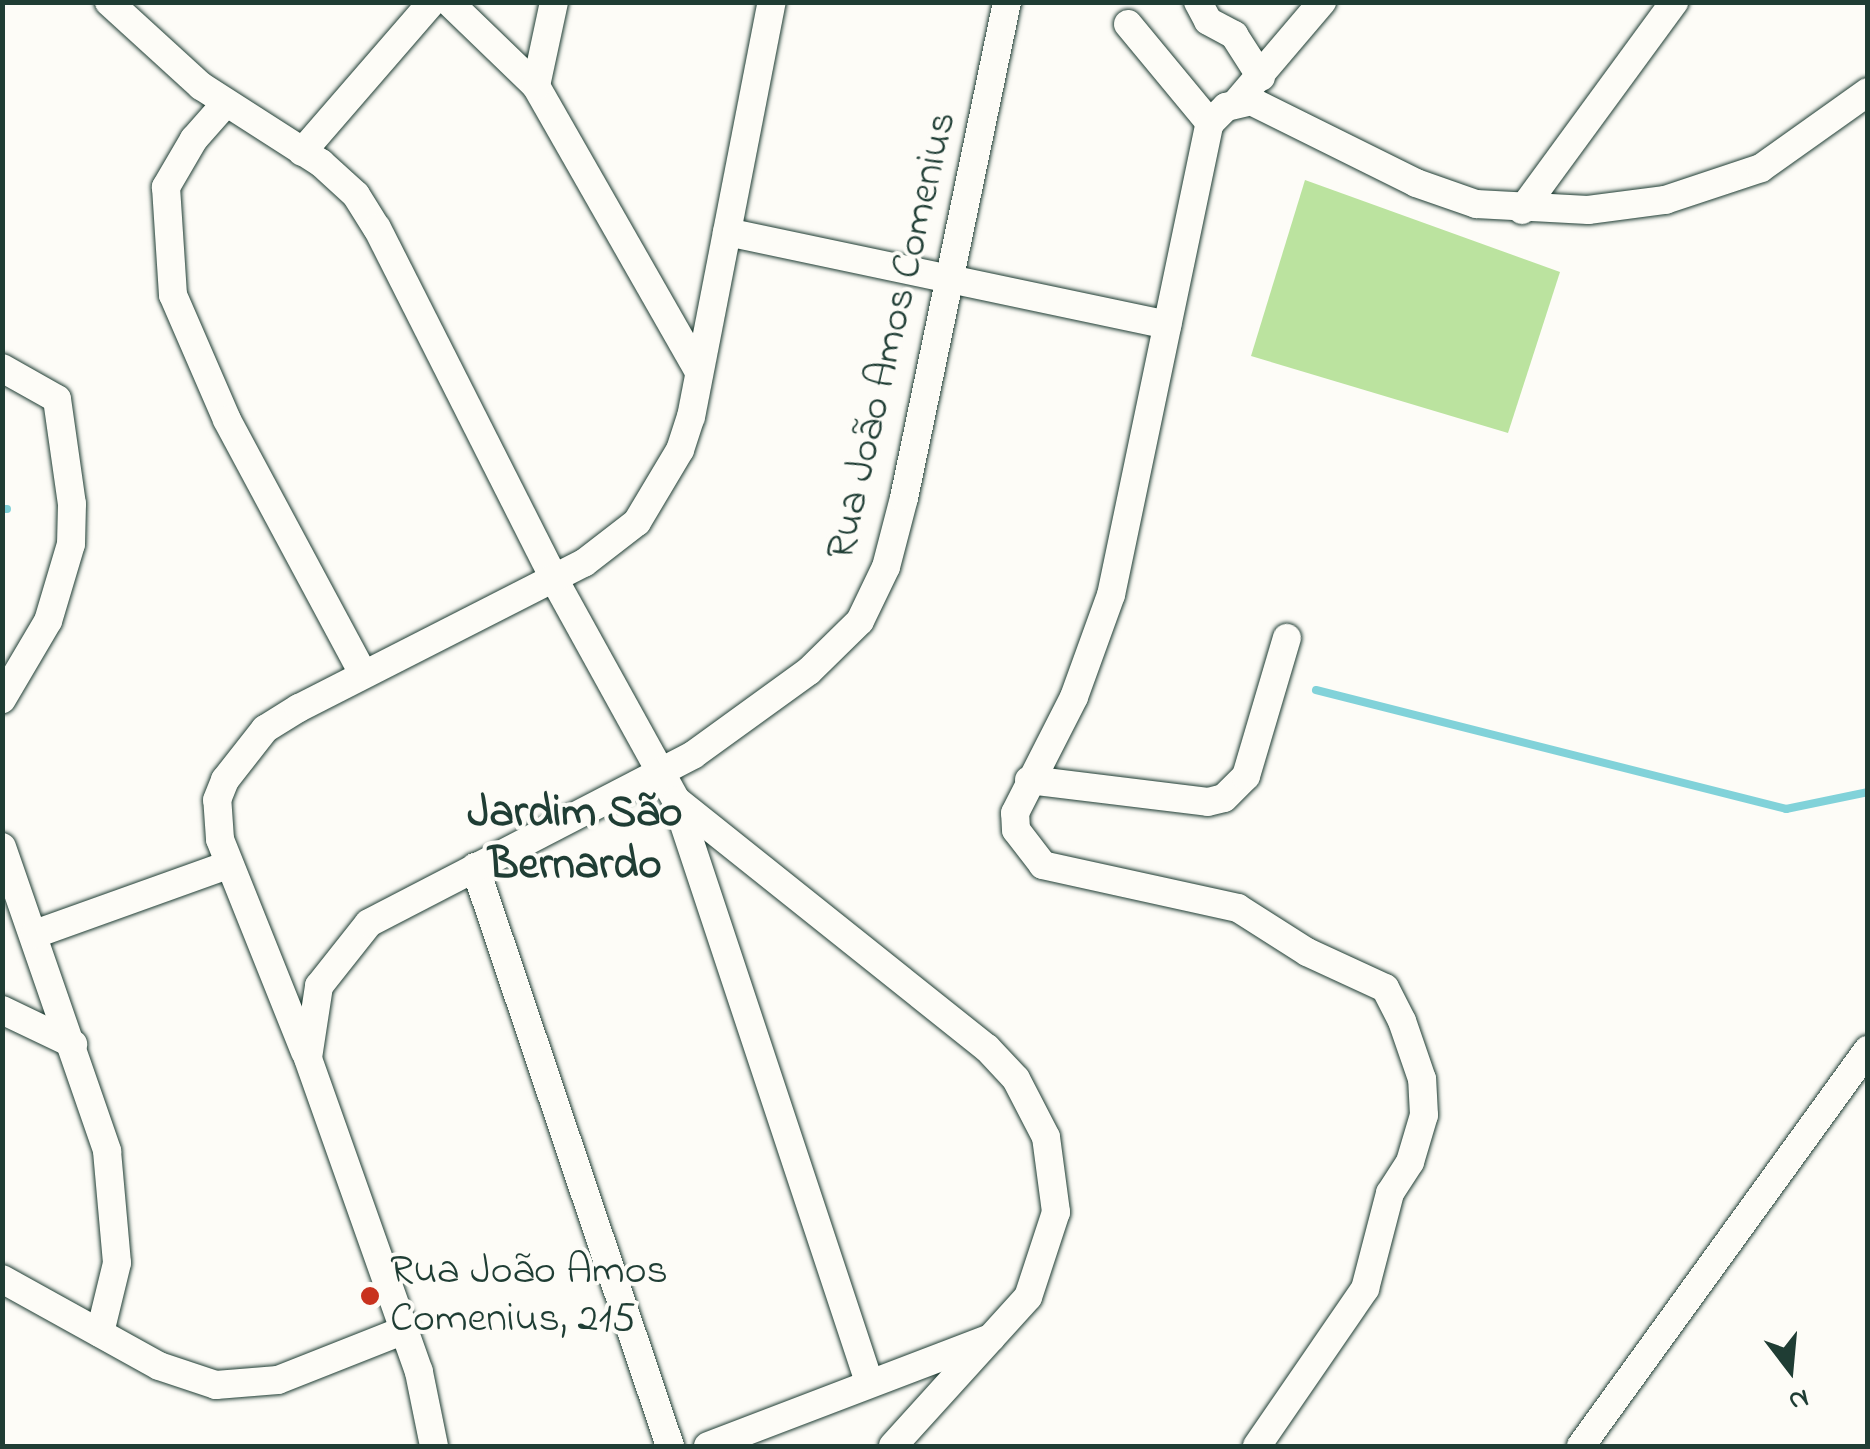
<!DOCTYPE html>
<html>
<head>
<meta charset="utf-8">
<style>
	body { margin:0 }
	#map { position:relative; width:1870px; height:1449px; overflow:hidden; background:#fdfcf7; font-family:"Indie Flower",sans-serif }
	div>[style] { position:absolute }
	.green>* { inset:0; background:#bbe39f }
	.stream>* { height:8px; margin:-4px; padding:0 4px; transform-origin:4px; border-radius:4px; background:#81d2d9 }
	.roads { filter:drop-shadow(0 0 2px #1f3d34) drop-shadow(0 0 2px #1f3d34) }
	.minor>* { height:28px; margin:-14px; padding:0 14px; transform-origin:14px; border-radius:14px; background:#fdfcf7 }
	.dots>* { width:28px; height:28px; translate:-50% -50%; box-sizing:border-box; border:5px solid #fdfcf7; border-radius:50% }
	span { translate:-50% -50%; white-space:nowrap; text-align:center; line-height:1.15; -webkit-text-stroke:8px #fdfcf7; paint-order:stroke }
	.street-label { font-size:42px; color:#1f3d34 }
	.poi-label { font-size:42px; color:#1f3d34 }
	.left { translate:0 -50%; text-align:left }
	.neighbourhood-label { font-size:45px; color:#1f3d34; font-weight:700 }
	.frame { position:absolute; inset:0; border:5px solid #1f3d34; pointer-events:none }
	.north { position:absolute; left:1740px; top:1319px; width:100px; height:100px; -webkit-text-stroke:8px #fdfcf7; paint-order:stroke; rotate:164deg; font-size:28px; font-weight:700; line-height:40px; text-align:center; color:#1f3d34 }
	.north::after { content:''; display:block; margin:auto; width:35px; height:45px; background:#1f3d34; clip-path:polygon(50% 0,100% 100%,50% 72%,0 100%) }
</style>
</head>
<body>
<div id="map">
	<div class="green">
		<div style="clip-path:polygon(1305px 180px,1560px 272px,1508px 433px,1251px 356px)"></div>
	</div>
	<div class="stream">
		<div style="left:2px;top:509px;width:5px"></div>
		<div style="left:1316px;top:690px;width:485px;rotate:14.2deg"></div>
		<div style="left:1786px;top:809px;width:84px;rotate:-11.7deg"></div>
	</div>
	<div class="roads">
		<div class="minor">
			<div style="left:109px;top:2px;width:125px;rotate:42.4deg"></div>
			<div style="left:201px;top:86px;width:143px;rotate:32.7deg"></div>
			<div style="left:321px;top:163px;width:47px;rotate:42.4deg"></div>
			<div style="left:356px;top:195px;width:39px;rotate:58deg"></div>
			<div style="left:377px;top:228px;width:393px;rotate:63.2deg"></div>
			<div style="left:554px;top:579px;width:252px;rotate:61.1deg"></div>
			<div style="left:676px;top:800px;width:613px;rotate:71.65deg"></div>
			<div style="left:449px;top:2px;width:121px;rotate:44deg"></div>
			<div style="left:536px;top:86px;width:327px;rotate:60.3deg"></div>
			<div style="left:1198px;top:2px;width:21px;rotate:62deg"></div>
			<div style="left:1208px;top:21px;width:30px;rotate:28deg"></div>
			<div style="left:1234px;top:35px;width:50px;rotate:57.3deg"></div>
			<div style="left:1128px;top:24px;width:129px;rotate:50.4deg"></div>
			<div style="left:536px;top:86px;width:86px;rotate:-77.9deg"></div>
			<div style="left:1236px;top:103px;width:133px;rotate:-49.6deg"></div>
			<div style="left:225px;top:104px;width:47px;rotate:131.5deg"></div>
			<div style="left:194px;top:139px;width:56px;rotate:120.3deg"></div>
			<div style="left:166px;top:187px;width:108px;rotate:86.3deg"></div>
			<div style="left:173px;top:295px;width:136px;rotate:66.6deg"></div>
			<div style="left:227px;top:420px;width:288px;rotate:61.8deg"></div>
			<div style="left:302px;top:152px;width:198px;rotate:-49.1deg"></div>
			<div style="left:1522px;top:210px;width:258px;rotate:-53.8deg"></div>
			<div style="left:727px;top:232px;width:450px;rotate:11.9deg"></div>
			<div style="left:2px;top:368px;width:63px;rotate:29.4deg"></div>
			<div style="left:57px;top:399px;width:106px;rotate:81.9deg"></div>
			<div style="left:72px;top:504px;width:40px;rotate:91.4deg"></div>
			<div style="left:71px;top:544px;width:80px;rotate:106.6deg"></div>
			<div style="left:48px;top:621px;width:91px;rotate:120.5deg"></div>
			<div style="left:1029px;top:780px;width:180px;rotate:7deg"></div>
			<div style="left:1208px;top:802px;width:16px;rotate:-14deg"></div>
			<div style="left:1224px;top:798px;width:31px;rotate:-45deg"></div>
			<div style="left:1246px;top:776px;width:144px;rotate:-73.5deg"></div>
			<div style="left:676px;top:800px;width:398px;rotate:38.6deg"></div>
			<div style="left:987px;top:1048px;width:42px;rotate:46.9deg"></div>
			<div style="left:1016px;top:1079px;width:65px;rotate:62.7deg"></div>
			<div style="left:1046px;top:1137px;width:76px;rotate:82.4deg"></div>
			<div style="left:1056px;top:1212px;width:89px;rotate:108.2deg"></div>
			<div style="left:1028px;top:1297px;width:201px;rotate:132.2deg"></div>
			<div style="left:2px;top:847px;width:322px;rotate:70.9deg"></div>
			<div style="left:107px;top:1151px;width:112px;rotate:84.9deg"></div>
			<div style="left:117px;top:1263px;width:72px;rotate:103.7deg"></div>
			<div style="left:475px;top:867px;width:611px;rotate:71.39deg"></div>
			<div style="left:35px;top:934px;width:205px;rotate:-19.7deg"></div>
			<div style="left:2px;top:1010px;width:79px;rotate:25.6deg"></div>
			<div style="left:305px;top:1052px;width:229px;rotate:-111.8deg"></div>
			<div style="left:220px;top:839px;width:39px;rotate:-94deg"></div>
			<div style="left:217px;top:800px;width:22px;rotate:-68deg"></div>
			<div style="left:225px;top:780px;width:65px;rotate:-51.9deg"></div>
			<div style="left:265px;top:729px;width:40px;rotate:-32deg"></div>
			<div style="left:299px;top:708px;width:320px;rotate:-27deg"></div>
			<div style="left:584px;top:563px;width:67px;rotate:-37.7deg"></div>
			<div style="left:637px;top:522px;width:84px;rotate:-59.2deg"></div>
			<div style="left:680px;top:450px;width:35px;rotate:-72deg"></div>
			<div style="left:691px;top:417px;width:423px;rotate:-79deg"></div>
			<div style="left:2px;top:1279px;width:179px;rotate:29deg"></div>
			<div style="left:159px;top:1366px;width:60px;rotate:18.4deg"></div>
			<div style="left:216px;top:1385px;width:62px;rotate:-4.6deg"></div>
			<div style="left:278px;top:1380px;width:136px;rotate:-21.6deg"></div>
			<div style="left:434px;top:1446px;width:76px;rotate:-101.5deg"></div>
			<div style="left:419px;top:1372px;width:333px;rotate:-109.5deg"></div>
			<div style="left:308px;top:1058px;width:73px;rotate:-81.3deg"></div>
			<div style="left:319px;top:986px;width:80px;rotate:-51.6deg"></div>
			<div style="left:369px;top:923px;width:365px;rotate:-27.4deg"></div>
			<div style="left:693px;top:755px;width:143px;rotate:-35.9deg"></div>
			<div style="left:809px;top:671px;width:71px;rotate:-44.4deg"></div>
			<div style="left:860px;top:621px;width:60px;rotate:-64.3deg"></div>
			<div style="left:886px;top:567px;width:71px;rotate:-75.4deg"></div>
			<div style="left:904px;top:498px;width:507px;rotate:-78.27deg"></div>
			<div style="left:708px;top:1446px;width:303px;rotate:-20.9deg"></div>
			<div style="left:1257px;top:1446px;width:191px;rotate:-55.5deg"></div>
			<div style="left:1365px;top:1289px;width:99px;rotate:-75.4deg"></div>
			<div style="left:1390px;top:1193px;width:37px;rotate:-57deg"></div>
			<div style="left:1410px;top:1162px;width:49px;rotate:-73.4deg"></div>
			<div style="left:1424px;top:1115px;width:36px;rotate:-93deg"></div>
			<div style="left:1422px;top:1079px;width:61px;rotate:-109deg"></div>
			<div style="left:1402px;top:1021px;width:37px;rotate:-117deg"></div>
			<div style="left:1385px;top:988px;width:86px;rotate:-155.2deg"></div>
			<div style="left:1307px;top:952px;width:82px;rotate:-147.5deg"></div>
			<div style="left:1238px;top:908px;width:200px;rotate:-167.6deg"></div>
			<div style="left:1043px;top:865px;width:44px;rotate:-127.6deg"></div>
			<div style="left:1016px;top:830px;width:17px;rotate:-93deg"></div>
			<div style="left:1015px;top:813px;width:130px;rotate:-63deg"></div>
			<div style="left:1074px;top:697px;width:109px;rotate:-70.1deg"></div>
			<div style="left:1111px;top:595px;width:482px;rotate:-78.2deg"></div>
			<div style="left:1210px;top:123px;width:23px;rotate:-45deg"></div>
			<div style="left:1226px;top:107px;width:26px;rotate:-13deg"></div>
			<div style="left:1251px;top:101px;width:184px;rotate:26.4deg"></div>
			<div style="left:1416px;top:183px;width:64px;rotate:19.3deg"></div>
			<div style="left:1476px;top:204px;width:112px;rotate:3.1deg"></div>
			<div style="left:1588px;top:210px;width:78px;rotate:-7.4deg"></div>
			<div style="left:1665px;top:200px;width:101px;rotate:-18.4deg"></div>
			<div style="left:1761px;top:168px;width:131px;rotate:-35.4deg"></div>
			<div style="left:1581px;top:1446px;width:489px;rotate:-54.1deg"></div>
		</div>
	</div>
	<div class="dots">
		<div style="left:370px;top:1296px;background:#c8321e"></div>
	</div>
	<div class="street-label">
		<span style="left:893px;top:336px;rotate:-77deg">Rua João Amos Comenius</span>
	</div>
	<div class="poi-label">
		<span class="left" style="left:390px;top:1296px">Rua João Amos<br>Comenius, 215</span>
	</div>
	<div class="neighbourhood-label">
		<span style="left:575px;top:841px">Jardim São<br>Bernardo</span>
	</div>
	<div class="frame"></div>
	<div class="north">N</div>
</div>
</body>
</html>
